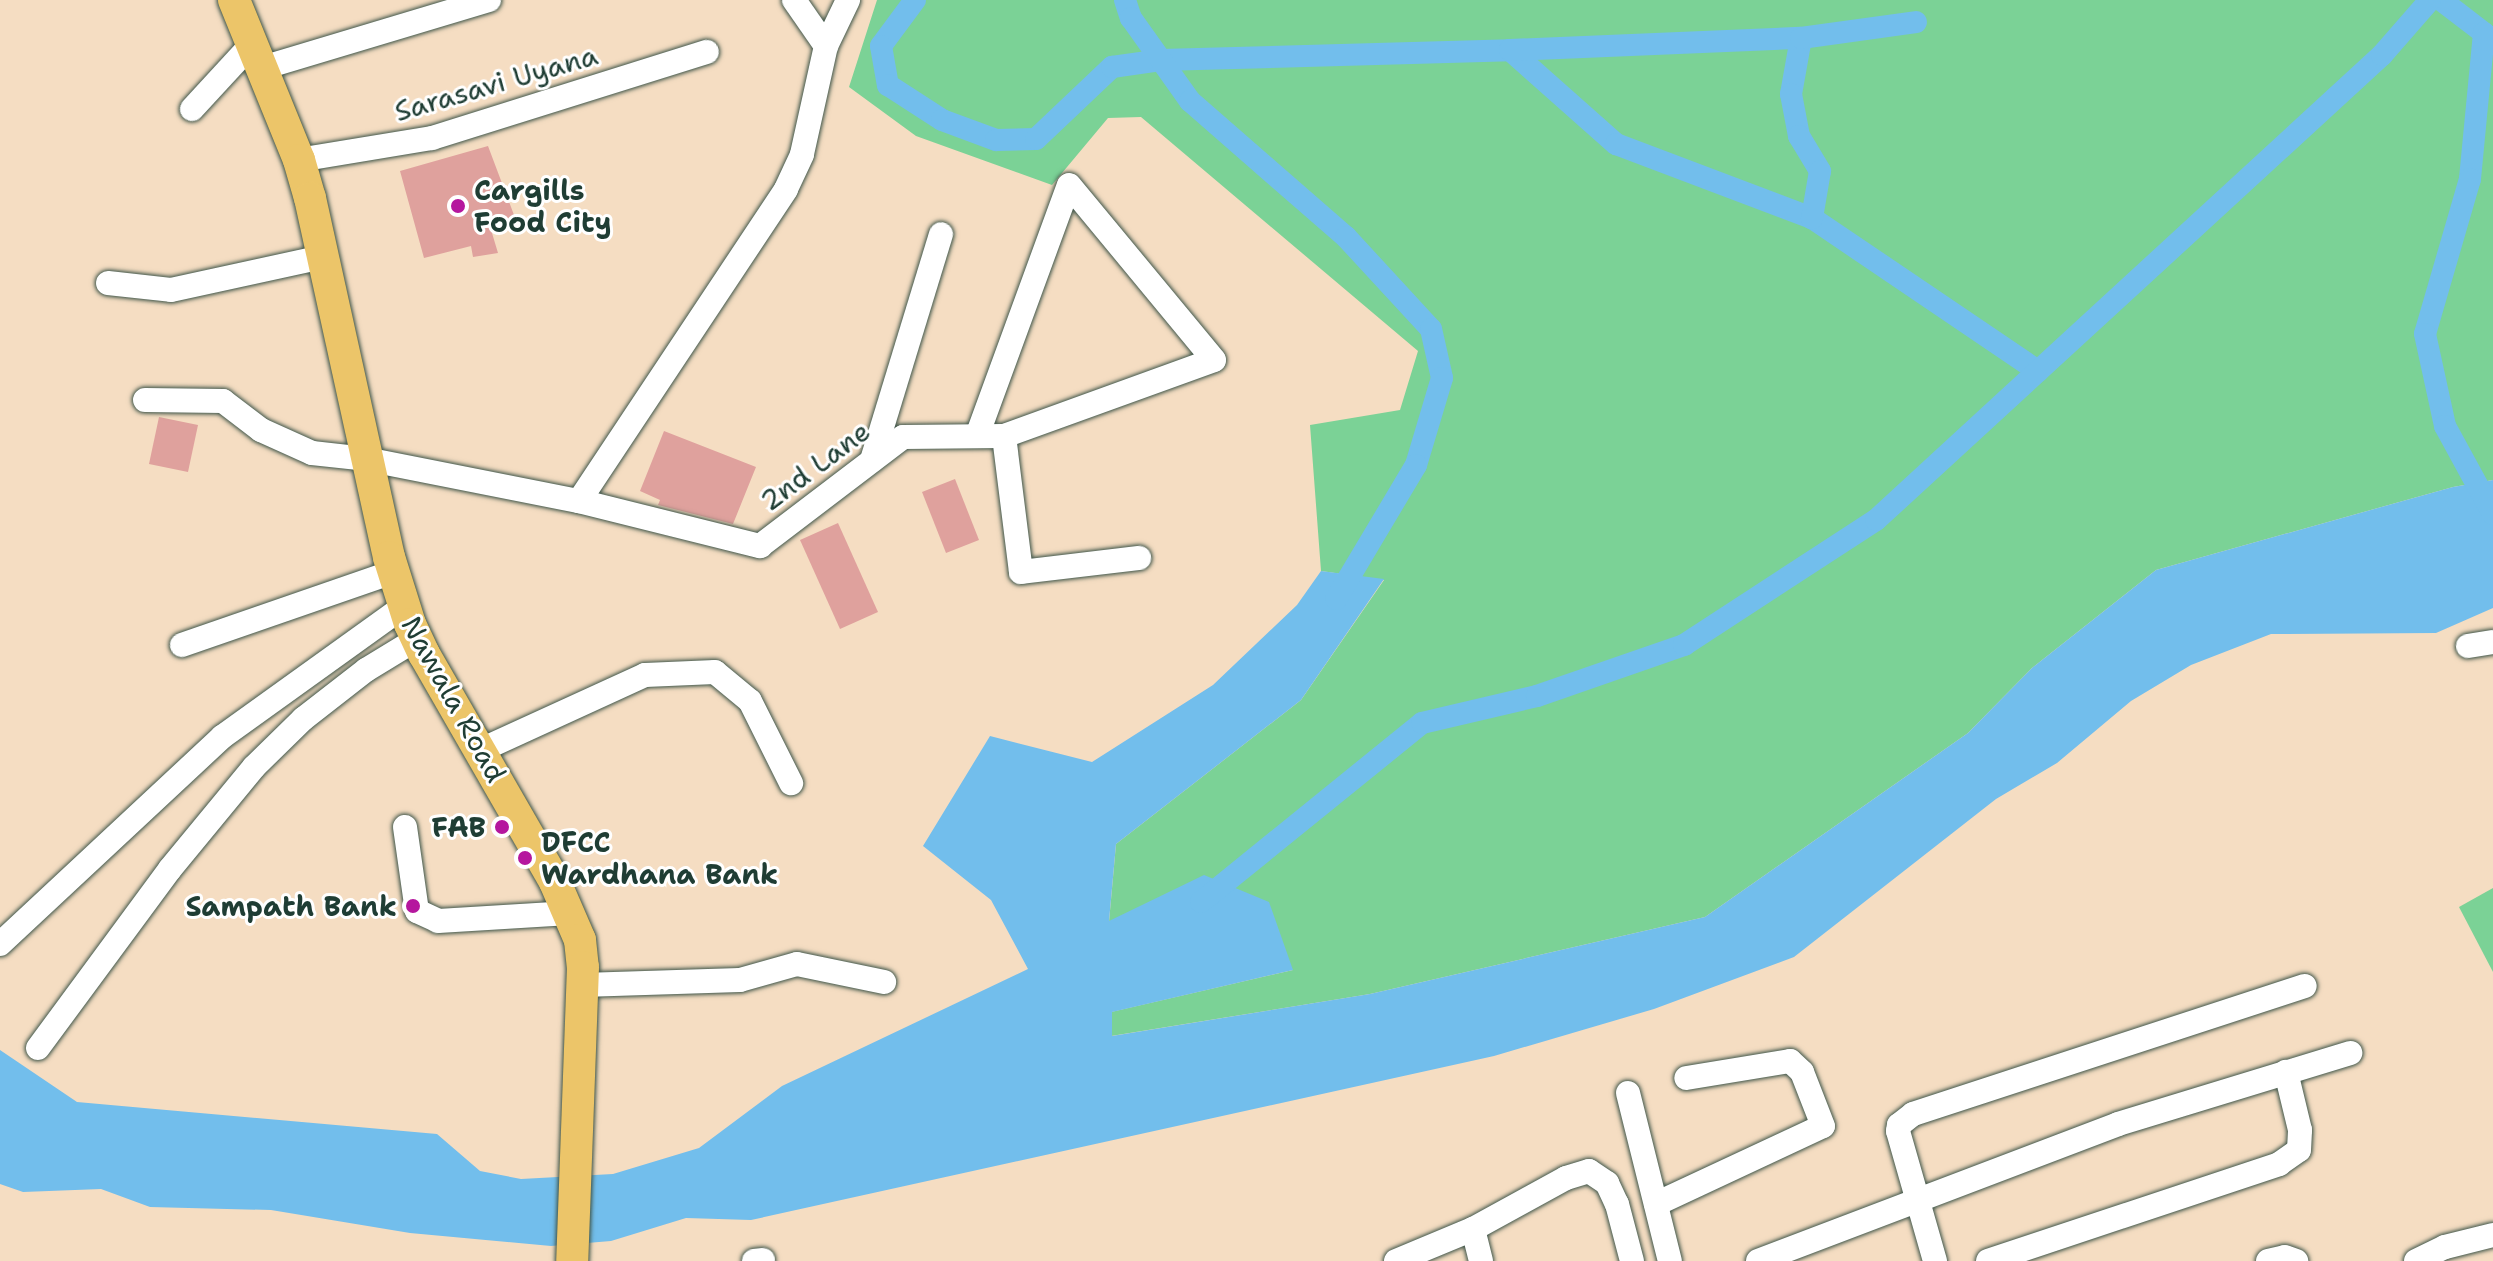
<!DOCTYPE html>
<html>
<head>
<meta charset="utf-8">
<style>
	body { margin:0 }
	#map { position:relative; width:2493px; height:1261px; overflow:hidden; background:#f5ddc2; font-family:"Shantell Sans",sans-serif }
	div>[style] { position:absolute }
	.green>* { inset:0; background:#7bd296 }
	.water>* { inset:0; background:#72beec }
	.canal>* { height:22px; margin:-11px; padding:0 11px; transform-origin:11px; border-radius:11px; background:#72beec }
	.building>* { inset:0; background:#dfa19d }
	.roads { filter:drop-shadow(0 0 2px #3f5549) drop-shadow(0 0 2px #3f5549) }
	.minor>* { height:24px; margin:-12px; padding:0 12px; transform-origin:12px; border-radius:12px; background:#fff }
	.major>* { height:32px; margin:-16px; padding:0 16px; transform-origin:16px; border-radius:16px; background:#ecc569 }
	.dots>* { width:22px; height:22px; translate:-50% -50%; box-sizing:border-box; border:4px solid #fff; border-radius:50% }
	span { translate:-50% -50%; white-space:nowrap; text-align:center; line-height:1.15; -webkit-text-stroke:6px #fff; paint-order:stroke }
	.street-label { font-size:28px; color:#1f3d34 }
	.poi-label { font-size:28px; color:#1f3d34; font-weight:700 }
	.left { translate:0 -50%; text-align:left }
	.right { translate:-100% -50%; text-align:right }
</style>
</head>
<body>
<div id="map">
	<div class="green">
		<div style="clip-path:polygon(877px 0,2493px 0,2493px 480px,2453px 487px,2156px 570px,2032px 668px,1968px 733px,1705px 917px,1370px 994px,1111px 1036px,1111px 1012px,1293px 970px,1109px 922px,1116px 844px,1301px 700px,1384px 580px,1321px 571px,1310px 425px,1400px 410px,1418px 351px,1141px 117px,1108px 118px,1052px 185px,916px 136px,849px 87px)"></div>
		<div style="clip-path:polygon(2493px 888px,2493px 972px,2459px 907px)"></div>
	</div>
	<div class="water">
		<div style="clip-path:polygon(2493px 480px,2493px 608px,2436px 633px,2271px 634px,2191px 665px,2131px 701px,2057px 763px,1996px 799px,1794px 957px,1654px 1009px,1494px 1056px,751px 1220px,686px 1218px,611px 1241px,551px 1246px,410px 1233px,271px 1210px,150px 1207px,101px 1189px,23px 1192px,0 1184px,0 1050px,77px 1102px,437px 1134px,480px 1171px,521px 1179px,613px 1174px,699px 1148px,782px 1086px,1028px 969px,991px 900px,923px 846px,990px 736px,1092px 762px,1213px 685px,1297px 605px,1321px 571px,1384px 579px,1301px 700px,1116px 844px,1109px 921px,1204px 875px,1269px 902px,1293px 970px,1112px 1012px,1112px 1036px,1370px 994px,1705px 917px,1968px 733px,2032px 668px,2156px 570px,2453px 487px)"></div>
	</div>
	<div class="canal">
		<div style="left:915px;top:0;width:57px;rotate:126.5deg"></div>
		<div style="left:881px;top:46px;width:40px;rotate:80deg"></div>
		<div style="left:888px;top:85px;width:64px;rotate:32.9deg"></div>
		<div style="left:942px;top:120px;width:58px;rotate:20.3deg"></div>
		<div style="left:996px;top:140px;width:40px;rotate:-1.4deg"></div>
		<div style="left:1036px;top:139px;width:105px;rotate:-43.5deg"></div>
		<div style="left:1112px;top:67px;width:49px;rotate:-8.1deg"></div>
		<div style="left:1161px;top:60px;width:349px;rotate:-1.6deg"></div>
		<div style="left:1510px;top:50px;width:142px;rotate:41.6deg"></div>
		<div style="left:1616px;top:144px;width:210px;rotate:20.7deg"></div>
		<div style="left:1812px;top:218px;width:273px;rotate:34.1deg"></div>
		<div style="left:1125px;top:0;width:19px;rotate:72deg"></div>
		<div style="left:1131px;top:18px;width:102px;rotate:54.6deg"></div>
		<div style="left:1190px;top:101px;width:207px;rotate:41.1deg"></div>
		<div style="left:1346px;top:237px;width:125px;rotate:47.3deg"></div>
		<div style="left:1431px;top:329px;width:50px;rotate:77.3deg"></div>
		<div style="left:1442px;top:378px;width:91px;rotate:106.6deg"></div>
		<div style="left:1416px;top:465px;width:156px;rotate:120.8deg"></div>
		<div style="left:2441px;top:0;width:54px;rotate:37.5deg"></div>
		<div style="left:2484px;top:33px;width:147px;rotate:95.5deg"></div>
		<div style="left:2470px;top:179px;width:161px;rotate:106.2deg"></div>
		<div style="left:2425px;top:334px;width:94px;rotate:77.7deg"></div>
		<div style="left:2445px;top:426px;width:100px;rotate:61.4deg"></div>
		<div style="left:1801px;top:38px;width:57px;rotate:100.1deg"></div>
		<div style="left:1791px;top:94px;width:43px;rotate:79.2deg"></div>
		<div style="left:1799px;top:136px;width:41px;rotate:59deg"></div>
		<div style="left:1820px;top:171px;width:48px;rotate:99.7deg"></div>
		<div style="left:1510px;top:50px;width:291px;rotate:-2.4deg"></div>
		<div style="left:1801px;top:38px;width:116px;rotate:-7.9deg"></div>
		<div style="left:1201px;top:902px;width:284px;rotate:-39deg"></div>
		<div style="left:1422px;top:723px;width:118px;rotate:-13.2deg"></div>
		<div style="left:1537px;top:696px;width:156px;rotate:-19.1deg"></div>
		<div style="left:1684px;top:645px;width:229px;rotate:-33.1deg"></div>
		<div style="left:1876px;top:520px;width:687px;rotate:-42.58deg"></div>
		<div style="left:2382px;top:55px;width:73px;rotate:-48.9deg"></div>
	</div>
	<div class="building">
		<div style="clip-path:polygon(488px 146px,517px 223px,492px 233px,498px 253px,473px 257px,471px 246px,424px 258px,400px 171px)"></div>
		<div style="clip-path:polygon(159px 417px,198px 425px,188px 472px,149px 464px)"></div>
		<div style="clip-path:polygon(664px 431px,756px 467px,733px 524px,658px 505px,660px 500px,640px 491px)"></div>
		<div style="clip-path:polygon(955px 479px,979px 540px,946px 553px,922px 492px)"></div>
		<div style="clip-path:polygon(838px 523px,878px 612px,840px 629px,800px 540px)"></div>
	</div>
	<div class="roads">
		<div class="minor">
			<div style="left:794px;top:0;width:56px;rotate:55.2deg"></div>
			<div style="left:262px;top:68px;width:237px;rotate:-16.7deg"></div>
			<div style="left:192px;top:109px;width:88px;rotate:-47.3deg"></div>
			<div style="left:299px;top:160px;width:135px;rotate:-9.4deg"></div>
			<div style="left:432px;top:138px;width:288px;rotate:-17.4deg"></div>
			<div style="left:108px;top:283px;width:63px;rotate:6.3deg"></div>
			<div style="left:171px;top:290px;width:155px;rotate:-12.3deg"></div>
			<div style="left:145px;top:400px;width:78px;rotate:0.7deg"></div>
			<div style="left:223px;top:401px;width:48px;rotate:37.3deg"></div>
			<div style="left:261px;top:430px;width:56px;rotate:24.3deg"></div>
			<div style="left:312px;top:453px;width:54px;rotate:6.3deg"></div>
			<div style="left:366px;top:459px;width:217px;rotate:11.2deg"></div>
			<div style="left:579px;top:501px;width:187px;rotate:14deg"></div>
			<div style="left:760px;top:546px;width:180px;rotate:-37.3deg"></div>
			<div style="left:903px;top:437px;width:101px;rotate:-0.6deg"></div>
			<div style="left:1004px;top:436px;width:223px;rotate:-19.9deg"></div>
			<div style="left:1214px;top:360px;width:227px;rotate:-129.6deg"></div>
			<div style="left:977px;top:436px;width:267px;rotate:-69.9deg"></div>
			<div style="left:1004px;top:436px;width:137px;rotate:82.9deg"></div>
			<div style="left:1021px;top:572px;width:119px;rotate:-6.8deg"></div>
			<div style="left:872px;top:460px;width:236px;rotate:-73deg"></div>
			<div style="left:579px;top:501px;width:374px;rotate:-56.4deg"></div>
			<div style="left:786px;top:189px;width:38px;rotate:-65deg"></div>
			<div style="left:802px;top:154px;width:111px;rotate:-77.5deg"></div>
			<div style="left:826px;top:46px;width:51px;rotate:-64.4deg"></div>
			<div style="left:182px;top:645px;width:223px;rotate:-19.1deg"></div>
			<div style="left:2468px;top:646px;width:25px;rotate:-9deg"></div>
			<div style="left:481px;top:750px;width:180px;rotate:-24.6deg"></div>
			<div style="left:645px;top:675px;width:70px;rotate:-2.5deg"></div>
			<div style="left:715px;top:672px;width:45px;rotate:39.6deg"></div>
			<div style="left:750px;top:701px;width:92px;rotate:63.4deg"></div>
			<div style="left:405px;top:827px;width:85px;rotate:81.9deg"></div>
			<div style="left:417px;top:911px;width:23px;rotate:25deg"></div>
			<div style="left:438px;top:921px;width:132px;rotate:-3.5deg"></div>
			<div style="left:0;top:944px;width:304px;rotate:-43deg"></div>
			<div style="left:222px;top:737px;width:224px;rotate:-35.7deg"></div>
			<div style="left:582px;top:985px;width:158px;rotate:-1.8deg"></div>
			<div style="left:740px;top:980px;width:59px;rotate:-15.7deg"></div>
			<div style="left:797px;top:964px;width:89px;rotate:11.7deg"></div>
			<div style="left:38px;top:1048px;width:222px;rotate:-53.6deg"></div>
			<div style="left:170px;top:869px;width:132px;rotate:-50.5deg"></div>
			<div style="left:254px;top:767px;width:69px;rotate:-44.4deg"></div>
			<div style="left:303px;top:719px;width:80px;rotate:-37.9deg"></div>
			<div style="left:366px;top:670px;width:60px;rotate:-31.3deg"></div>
			<div style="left:1628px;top:1093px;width:173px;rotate:76deg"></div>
			<div style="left:1656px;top:1204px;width:184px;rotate:-25deg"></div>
			<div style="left:1823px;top:1126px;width:58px;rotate:-111.3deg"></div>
			<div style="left:1802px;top:1072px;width:16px;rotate:-137deg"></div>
			<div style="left:1790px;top:1061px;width:105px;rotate:170.7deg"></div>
			<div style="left:1473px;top:1229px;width:106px;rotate:-28.7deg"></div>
			<div style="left:1566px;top:1178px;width:24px;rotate:-17deg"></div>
			<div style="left:1589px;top:1171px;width:22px;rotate:34deg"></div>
			<div style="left:1607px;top:1183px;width:23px;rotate:65deg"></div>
			<div style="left:1617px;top:1204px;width:59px;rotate:75.3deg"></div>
			<div style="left:754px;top:1261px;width:9px;rotate:-6deg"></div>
			<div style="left:1396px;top:1261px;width:83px;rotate:-22.6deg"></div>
			<div style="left:1473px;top:1229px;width:33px;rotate:76deg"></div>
			<div style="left:1758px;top:1261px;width:385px;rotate:-20.8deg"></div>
			<div style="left:2118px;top:1124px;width:243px;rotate:-17deg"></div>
			<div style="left:1935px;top:1261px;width:135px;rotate:-105.9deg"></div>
			<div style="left:1898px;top:1131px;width:6px;rotate:-81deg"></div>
			<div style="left:1899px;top:1125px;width:18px;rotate:-38deg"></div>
			<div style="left:1913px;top:1114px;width:412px;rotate:-18.1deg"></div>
			<div style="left:1988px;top:1261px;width:307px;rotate:-18.4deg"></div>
			<div style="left:2279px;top:1164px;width:24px;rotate:-35deg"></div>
			<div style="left:2299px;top:1150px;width:20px;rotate:-87deg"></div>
			<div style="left:2300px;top:1130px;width:60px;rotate:-103.6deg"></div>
			<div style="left:2268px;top:1261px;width:17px;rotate:-13deg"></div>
			<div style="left:2285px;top:1257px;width:12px;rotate:20deg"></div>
			<div style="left:2416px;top:1261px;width:32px;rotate:-26deg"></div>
			<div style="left:2445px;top:1247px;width:49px;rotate:-14deg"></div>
		</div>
		<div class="major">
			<div style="left:234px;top:0;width:173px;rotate:67.9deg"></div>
			<div style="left:299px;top:160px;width:40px;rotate:74deg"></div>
			<div style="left:310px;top:198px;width:368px;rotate:77.6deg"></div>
			<div style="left:389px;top:557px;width:70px;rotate:72.6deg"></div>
			<div style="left:410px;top:624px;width:33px;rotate:65deg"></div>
			<div style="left:424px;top:654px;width:263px;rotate:60.1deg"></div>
			<div style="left:555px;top:882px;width:63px;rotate:66.7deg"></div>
			<div style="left:580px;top:940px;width:27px;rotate:84deg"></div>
			<div style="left:583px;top:967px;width:294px;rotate:92.1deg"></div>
		</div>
	</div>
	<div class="dots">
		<div style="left:458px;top:206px;background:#b5179e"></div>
		<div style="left:502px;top:827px;background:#b5179e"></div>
		<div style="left:525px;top:858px;background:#b5179e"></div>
		<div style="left:413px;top:906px;background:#b5179e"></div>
	</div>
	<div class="street-label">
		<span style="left:496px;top:83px;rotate:-16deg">Sarasavi Uyana</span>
		<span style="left:815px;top:466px;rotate:-37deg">2nd Lane</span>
		<span style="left:454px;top:699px;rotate:61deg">Nawala Road</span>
	</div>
	<div class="poi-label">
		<span class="left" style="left:474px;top:206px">Cargills<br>Food City</span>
		<span class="right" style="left:486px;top:827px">FAB</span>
		<span class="left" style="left:541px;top:858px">DFCC<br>Wardhana Bank</span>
		<span class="right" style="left:397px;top:906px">Sampath Bank</span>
	</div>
</div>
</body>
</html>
